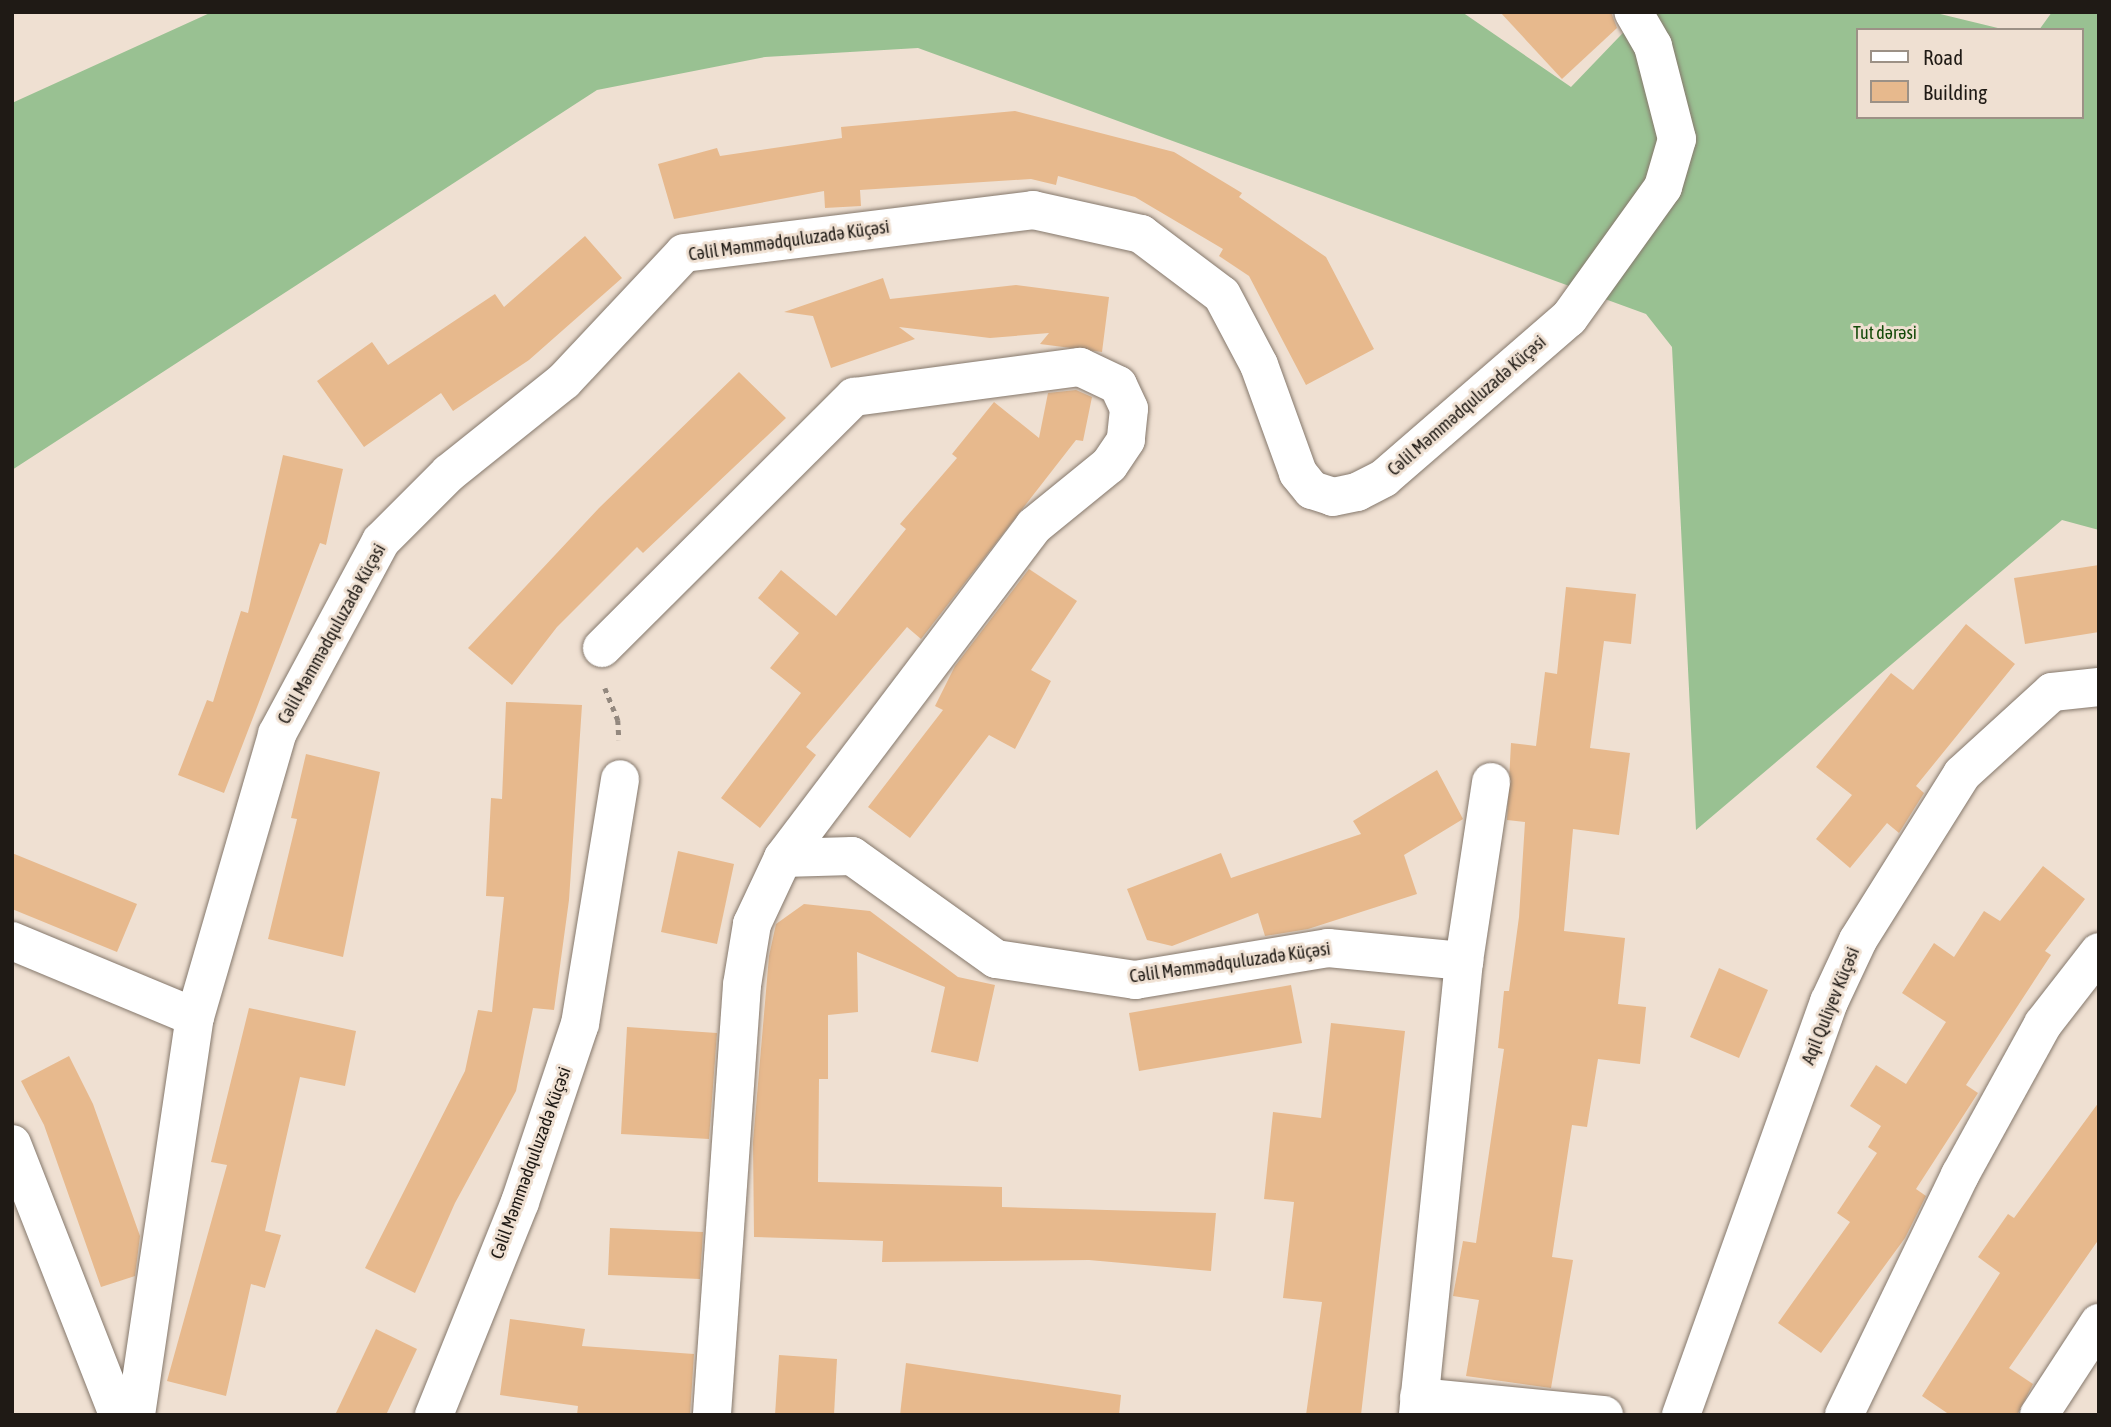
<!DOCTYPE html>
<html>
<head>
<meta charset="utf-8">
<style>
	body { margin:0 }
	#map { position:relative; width:2111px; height:1427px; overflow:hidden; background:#efe0d2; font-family:"Asap Condensed",sans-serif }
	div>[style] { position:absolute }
	.forest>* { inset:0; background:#99c192 }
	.building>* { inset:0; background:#e7b98d }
	.path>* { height:4.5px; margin-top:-2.25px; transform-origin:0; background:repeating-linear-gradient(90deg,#93887e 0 5px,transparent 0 10px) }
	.roads { filter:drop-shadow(0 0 2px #85786c) drop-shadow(0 0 2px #85786c) }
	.minor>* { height:38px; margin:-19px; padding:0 19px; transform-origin:19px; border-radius:19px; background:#fff }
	span { translate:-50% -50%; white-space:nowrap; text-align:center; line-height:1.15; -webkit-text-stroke:6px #efe0d2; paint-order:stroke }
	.street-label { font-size:18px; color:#1f1a15 }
	.park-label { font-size:18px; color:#144a09 }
	.frame { position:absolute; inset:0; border:14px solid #1f1a15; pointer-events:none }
	.legend { position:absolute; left:1856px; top:28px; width:228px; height:91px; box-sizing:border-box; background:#efe0d2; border:2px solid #9c9186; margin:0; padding:9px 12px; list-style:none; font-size:21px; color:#1f1a15 }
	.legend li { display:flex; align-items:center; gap:14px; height:35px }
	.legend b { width:35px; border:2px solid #9c9186 }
</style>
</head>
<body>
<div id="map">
	<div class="forest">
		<div style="clip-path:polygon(212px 12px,1462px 12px,1571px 87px,1643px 12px,1932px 12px,2006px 30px,1857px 30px,1857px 117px,2081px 117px,2081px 30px,2039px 30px,2052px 12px,2099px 12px,2099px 530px,2062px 520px,1696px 830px,1672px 347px,1646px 314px,918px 48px,765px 57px,597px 90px,12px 470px,12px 103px)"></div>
	</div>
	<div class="building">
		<div style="clip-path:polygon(1500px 12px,1611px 12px,1617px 28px,1562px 79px)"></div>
		<div style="clip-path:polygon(1015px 111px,1174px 152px,1242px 193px,1239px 197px,1326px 257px,1374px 349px,1306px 385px,1249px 276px,1219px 256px,1223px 249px,1135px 197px,1058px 176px,1056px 185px,1031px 179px,860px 190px,861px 206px,825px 208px,824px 191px,674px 219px,658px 164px,717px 148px,720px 156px,842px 138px,841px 127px)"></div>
		<div style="clip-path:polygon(585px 236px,622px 278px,529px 360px,453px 411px,441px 393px,364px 447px,317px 381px,372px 342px,388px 365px,495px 294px,504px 307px)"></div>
		<div style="clip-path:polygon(883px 278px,890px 299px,1016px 285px,1109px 297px,1102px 352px,1040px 344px,1049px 333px,990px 338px,899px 327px,915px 339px,831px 368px,813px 316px,784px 312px)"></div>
		<div style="clip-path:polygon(739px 372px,786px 418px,643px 553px,637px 547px,557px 627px,512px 685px,468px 648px,599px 508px)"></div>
		<div style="clip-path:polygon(1076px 390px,1092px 397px,1083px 441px,1076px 440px,921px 639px,907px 627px,806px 747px,816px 755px,760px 828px,721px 798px,801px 693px,770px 668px,799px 633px,758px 598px,781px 570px,836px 616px,906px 529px,900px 524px,957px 458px,952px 454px,994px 402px,1039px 438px,1048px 393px)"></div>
		<div style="clip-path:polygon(283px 455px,343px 469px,326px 545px,320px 543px,224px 793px,178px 775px,207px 700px,213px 702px,241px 611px,248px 613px)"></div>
		<div style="clip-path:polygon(2099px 565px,2099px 632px,2025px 644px,2014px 578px)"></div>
		<div style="clip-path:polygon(1029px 569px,1077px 601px,1031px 670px,1051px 681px,1015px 749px,989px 735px,910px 838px,868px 807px,943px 710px,935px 706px,955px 666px)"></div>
		<div style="clip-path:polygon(1566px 587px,1636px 594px,1631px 644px,1604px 641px,1590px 748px,1630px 753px,1619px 835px,1573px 829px,1564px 931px,1625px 938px,1618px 1004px,1646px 1007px,1640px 1064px,1598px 1059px,1587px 1127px,1572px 1125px,1552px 1257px,1573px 1260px,1551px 1388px,1466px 1376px,1479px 1300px,1453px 1296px,1463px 1241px,1476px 1243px,1504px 1049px,1498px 1048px,1504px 991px,1509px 991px,1519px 917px,1525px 822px,1507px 820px,1511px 743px,1536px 746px,1545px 672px,1557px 674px)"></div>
		<div style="clip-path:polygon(1966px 624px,2015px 664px,1916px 786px,1924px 793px,1899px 833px,1887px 823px,1850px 868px,1816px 839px,1852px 795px,1816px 767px,1891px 673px,1913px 690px)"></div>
		<div style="clip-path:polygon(506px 702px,582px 705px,569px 900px,554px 1010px,533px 1008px,516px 1091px,455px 1203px,415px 1293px,365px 1268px,465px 1071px,478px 1010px,492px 1012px,504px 897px,486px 896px,491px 798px,502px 799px)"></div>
		<div style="clip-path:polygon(306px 754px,380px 772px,343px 957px,268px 939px,297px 819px,291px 818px)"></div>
		<div style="clip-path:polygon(1437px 770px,1463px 819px,1404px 855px,1417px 894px,1308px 929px,1265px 936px,1258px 913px,1172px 946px,1147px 940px,1127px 889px,1221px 853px,1231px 878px,1361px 834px,1353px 821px)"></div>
		<div style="clip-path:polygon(678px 851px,734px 864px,717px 944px,661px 932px)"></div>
		<div style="clip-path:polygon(12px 853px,137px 904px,117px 952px,12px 909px)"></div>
		<div style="clip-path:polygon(2043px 866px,2085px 899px,2045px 951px,2051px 955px,1966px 1085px,1978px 1093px,1916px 1189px,1926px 1196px,1905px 1238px,1821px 1353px,1778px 1323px,1850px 1222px,1837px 1213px,1877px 1153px,1868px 1147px,1881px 1126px,1850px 1106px,1876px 1065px,1906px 1084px,1946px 1022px,1902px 993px,1934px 943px,1954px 957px,1984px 911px,2000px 921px)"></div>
		<div style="clip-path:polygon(804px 904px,870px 911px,958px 977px,995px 985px,978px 1062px,931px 1052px,945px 987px,857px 952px,858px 1012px,828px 1015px,828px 1079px,819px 1079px,818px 1182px,1002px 1187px,1002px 1207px,1216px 1213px,1211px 1271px,1089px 1260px,882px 1262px,883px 1241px,754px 1237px,753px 1142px,769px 956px,776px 924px)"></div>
		<div style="clip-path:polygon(1719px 968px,1768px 990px,1739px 1058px,1690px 1037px)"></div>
		<div style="clip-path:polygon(1291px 985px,1302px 1043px,1139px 1071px,1129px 1013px)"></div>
		<div style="clip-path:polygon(249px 1008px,356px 1031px,345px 1086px,300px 1077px,265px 1231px,281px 1235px,265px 1288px,251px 1284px,226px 1396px,167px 1381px,227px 1165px,211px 1162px)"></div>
		<div style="clip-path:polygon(1331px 1023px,1405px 1031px,1361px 1415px,1306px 1415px,1322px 1302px,1283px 1298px,1294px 1202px,1264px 1199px,1273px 1112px,1321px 1118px)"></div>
		<div style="clip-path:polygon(627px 1027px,717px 1033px,709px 1139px,621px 1134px)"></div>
		<div style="clip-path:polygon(69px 1056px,93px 1104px,140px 1236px,135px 1276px,101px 1287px,44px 1125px,21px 1081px)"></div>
		<div style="clip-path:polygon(2099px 1102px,2099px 1239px,2009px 1368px,2033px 1384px,2017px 1415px,1950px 1415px,1922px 1396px,2000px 1273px,1978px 1257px,2008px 1214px,2014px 1218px)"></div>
		<div style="clip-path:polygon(610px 1228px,703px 1232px,700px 1279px,608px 1275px)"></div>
		<div style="clip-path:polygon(510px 1319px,585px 1329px,582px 1346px,694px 1354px,690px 1415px,577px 1415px,578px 1406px,500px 1395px)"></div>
		<div style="clip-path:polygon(376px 1329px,417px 1349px,386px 1415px,335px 1415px)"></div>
		<div style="clip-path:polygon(779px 1355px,837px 1359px,834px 1415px,775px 1415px)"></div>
		<div style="clip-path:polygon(906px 1363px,1121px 1395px,1119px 1415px,900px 1415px)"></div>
	</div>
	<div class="path">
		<div style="left:605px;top:688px;width:35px;rotate:68deg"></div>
		<div style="left:618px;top:720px;width:20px;rotate:87deg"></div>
	</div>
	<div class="roads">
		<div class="minor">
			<div style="left:602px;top:648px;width:356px;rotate:-44.9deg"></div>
			<div style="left:854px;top:397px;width:228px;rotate:-7.6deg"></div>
			<div style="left:1080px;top:367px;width:42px;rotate:25.3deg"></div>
			<div style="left:1118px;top:385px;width:26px;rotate:65deg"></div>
			<div style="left:1129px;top:409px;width:31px;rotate:96deg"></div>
			<div style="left:1126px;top:440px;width:30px;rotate:124deg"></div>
			<div style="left:1109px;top:465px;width:97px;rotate:140.9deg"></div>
			<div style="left:1034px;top:526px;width:416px;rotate:127.1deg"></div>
			<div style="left:783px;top:858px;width:73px;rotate:115.2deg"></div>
			<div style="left:752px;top:924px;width:62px;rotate:99.3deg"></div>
			<div style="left:742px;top:985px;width:431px;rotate:94deg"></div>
			<div style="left:783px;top:858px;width:69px;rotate:-1.7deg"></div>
			<div style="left:852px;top:856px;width:177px;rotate:35.6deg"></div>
			<div style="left:996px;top:959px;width:141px;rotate:8.6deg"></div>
			<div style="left:1135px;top:980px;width:196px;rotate:-9.4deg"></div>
			<div style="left:1328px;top:948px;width:137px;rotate:5.5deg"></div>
			<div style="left:1464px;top:961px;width:456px;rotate:95.8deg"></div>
			<div style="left:12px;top:941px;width:198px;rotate:22.6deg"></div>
			<div style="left:1464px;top:961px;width:181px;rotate:-81.4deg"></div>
			<div style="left:12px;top:1144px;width:291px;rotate:68.6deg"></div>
			<div style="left:1419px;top:1397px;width:186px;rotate:5.6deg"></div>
			<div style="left:136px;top:1415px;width:402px;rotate:-81.6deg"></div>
			<div style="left:195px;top:1017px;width:295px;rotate:-73.8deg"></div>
			<div style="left:277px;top:734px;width:219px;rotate:-61.7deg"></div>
			<div style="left:381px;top:541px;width:96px;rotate:-45deg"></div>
			<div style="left:449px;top:473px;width:147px;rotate:-38.7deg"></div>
			<div style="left:564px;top:381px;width:175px;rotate:-46.8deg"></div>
			<div style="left:684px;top:253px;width:352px;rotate:-7deg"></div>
			<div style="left:1033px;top:210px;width:111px;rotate:12.5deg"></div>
			<div style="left:1141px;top:234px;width:101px;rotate:37deg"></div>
			<div style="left:1222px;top:295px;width:79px;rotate:62.1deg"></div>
			<div style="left:1259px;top:365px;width:115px;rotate:70.1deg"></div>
			<div style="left:1298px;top:473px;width:22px;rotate:51deg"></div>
			<div style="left:1312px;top:490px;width:22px;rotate:18deg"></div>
			<div style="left:1333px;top:497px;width:25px;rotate:-12deg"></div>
			<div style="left:1357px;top:492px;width:30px;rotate:-27deg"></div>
			<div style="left:1384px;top:478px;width:245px;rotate:-40.9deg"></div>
			<div style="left:1569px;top:318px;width:161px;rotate:-54.3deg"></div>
			<div style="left:1663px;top:187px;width:50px;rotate:-73.7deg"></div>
			<div style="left:1677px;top:139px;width:96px;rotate:-104.5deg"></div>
			<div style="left:1653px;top:46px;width:39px;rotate:-120deg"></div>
			<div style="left:434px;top:1415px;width:230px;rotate:-68deg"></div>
			<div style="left:520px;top:1202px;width:188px;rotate:-71.4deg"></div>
			<div style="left:580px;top:1024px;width:248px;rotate:-80.7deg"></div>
			<div style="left:1681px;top:1415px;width:439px;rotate:-70.3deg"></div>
			<div style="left:1829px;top:1002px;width:68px;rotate:-64.9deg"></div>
			<div style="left:1858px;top:940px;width:196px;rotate:-57.9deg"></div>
			<div style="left:1962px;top:774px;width:122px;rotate:-42.3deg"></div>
			<div style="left:2052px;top:692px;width:47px;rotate:-6.1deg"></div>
			<div style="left:1844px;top:1415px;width:267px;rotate:-64.2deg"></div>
			<div style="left:1960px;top:1175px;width:172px;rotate:-61.2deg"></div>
			<div style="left:2043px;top:1024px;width:91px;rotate:-52.1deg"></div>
			<div style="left:2039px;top:1415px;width:110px;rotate:-56.9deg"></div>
		</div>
	</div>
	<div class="street-label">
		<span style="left:789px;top:241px;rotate:-8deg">Cəlil Məmmədquluzadə Küçəsi</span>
		<span style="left:1467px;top:406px;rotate:-41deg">Cəlil Məmmədquluzadə Küçəsi</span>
		<span style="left:332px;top:634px;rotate:-61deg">Cəlil Məmmədquluzadə Küçəsi</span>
		<span style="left:1230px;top:963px;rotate:-8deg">Cəlil Məmmədquluzadə Küçəsi</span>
		<span style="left:1831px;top:1006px;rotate:-68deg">Aqil Quliyev Küçəsi</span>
		<span style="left:531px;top:1163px;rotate:-70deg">Cəlil Məmmədquluzadə Küçəsi</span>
	</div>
	<div class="park-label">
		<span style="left:1885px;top:333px">Tut dərəsi</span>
	</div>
	<div class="frame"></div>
	<ul class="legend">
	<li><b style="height:9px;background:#fff"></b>Road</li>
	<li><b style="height:19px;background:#e7b98d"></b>Building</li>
	</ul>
</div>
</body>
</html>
